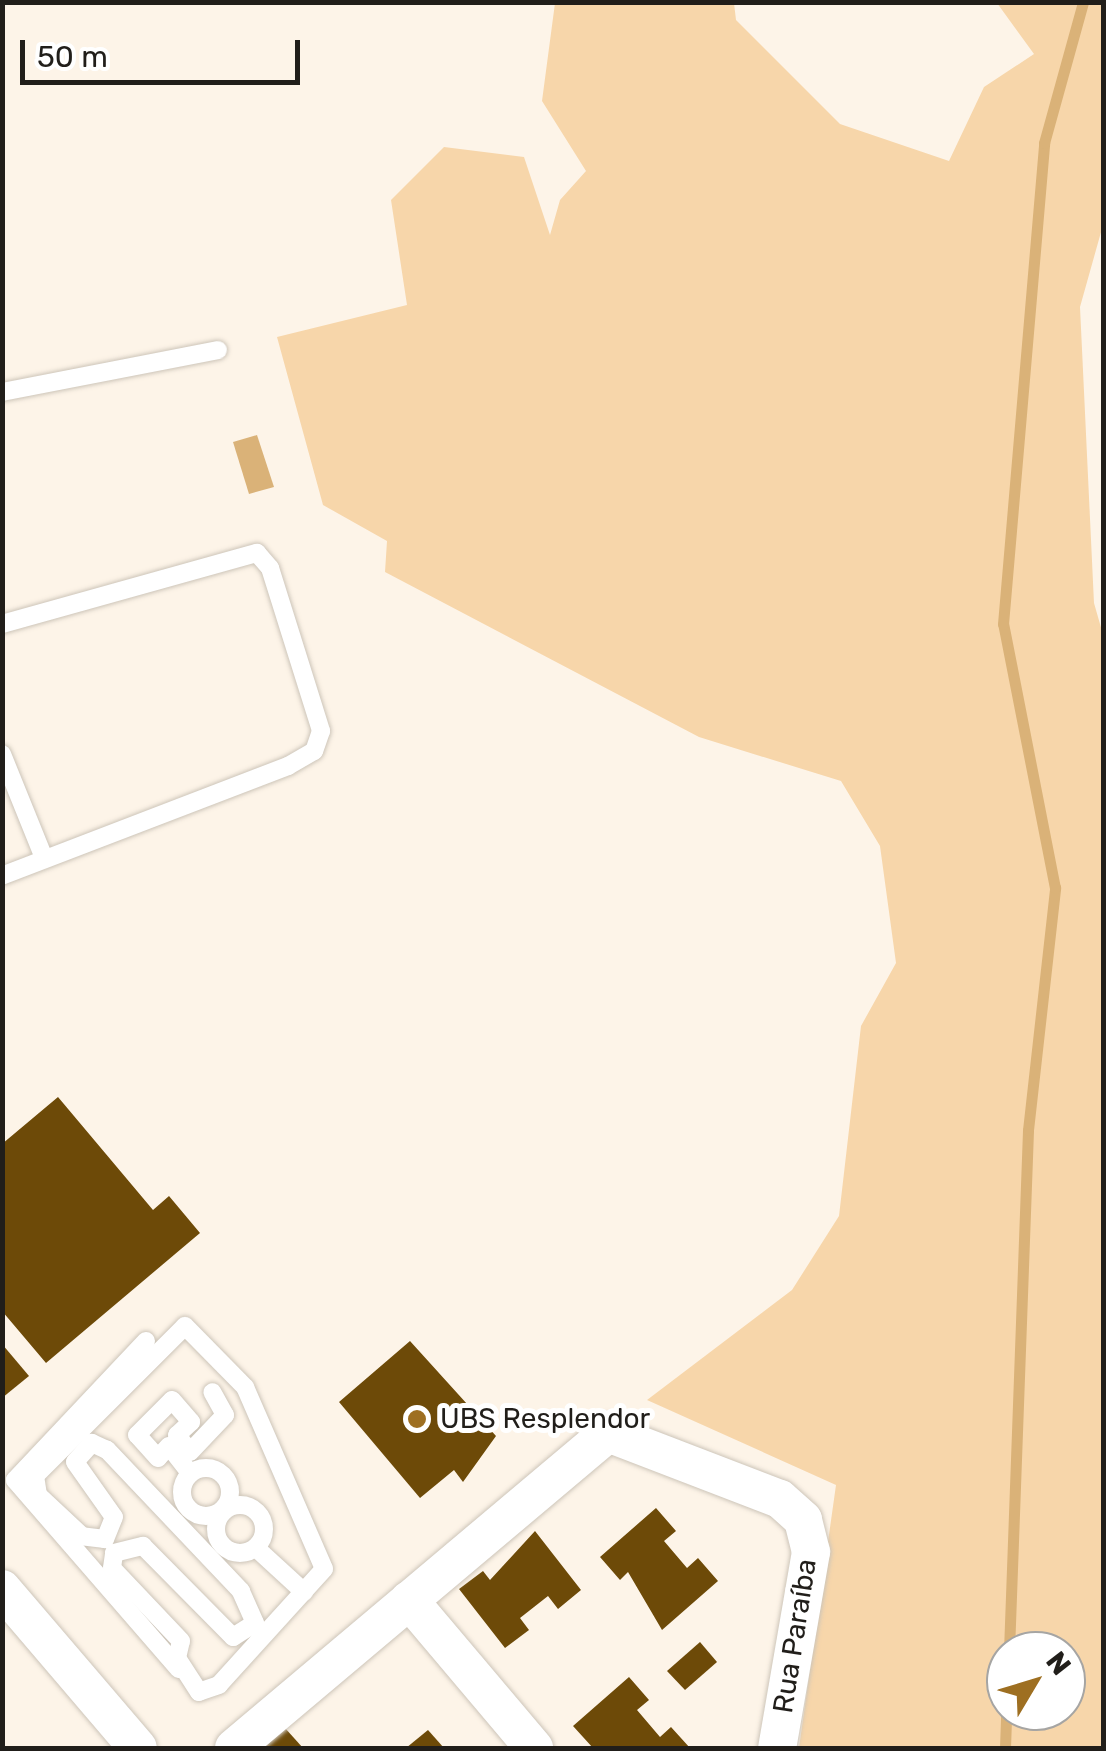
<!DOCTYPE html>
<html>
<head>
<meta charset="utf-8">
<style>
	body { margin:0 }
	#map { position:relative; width:1106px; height:1751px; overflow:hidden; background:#fdf4e8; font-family:Rubik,sans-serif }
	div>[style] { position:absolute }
	.green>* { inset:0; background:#f7d6aa }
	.water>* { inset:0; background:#dab278 }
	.stream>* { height:11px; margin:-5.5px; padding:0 5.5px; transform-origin:5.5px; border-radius:5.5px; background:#dab278 }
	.building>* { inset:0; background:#6d4a08 }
	.roads { filter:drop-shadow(0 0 2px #cdc5b9) drop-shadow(0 0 2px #cdc5b9) }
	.service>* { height:18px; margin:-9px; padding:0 9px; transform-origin:9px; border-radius:9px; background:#fff }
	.service>.ring { margin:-9px; padding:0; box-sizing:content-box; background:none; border:18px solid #fff; border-radius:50% }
	.minor>* { height:38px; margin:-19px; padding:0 19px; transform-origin:19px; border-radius:19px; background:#fff }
	.dots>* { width:28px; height:28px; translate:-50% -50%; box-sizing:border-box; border:5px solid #fff; border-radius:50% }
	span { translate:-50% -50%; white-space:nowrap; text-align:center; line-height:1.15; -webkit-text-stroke:10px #fff; paint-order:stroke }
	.poi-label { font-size:28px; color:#211e1a }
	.left { translate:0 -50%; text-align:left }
	.street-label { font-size:28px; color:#211e1a }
	.frame { position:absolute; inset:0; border:5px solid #211e1a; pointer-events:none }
	.north { position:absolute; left:986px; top:1631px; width:100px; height:100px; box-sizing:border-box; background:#fff; border:2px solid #a6a5a3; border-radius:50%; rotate:52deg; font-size:28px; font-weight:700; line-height:40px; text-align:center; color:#211e1a }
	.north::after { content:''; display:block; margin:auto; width:35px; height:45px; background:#9e6f21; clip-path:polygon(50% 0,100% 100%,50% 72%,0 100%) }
	.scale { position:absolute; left:20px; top:40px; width:280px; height:45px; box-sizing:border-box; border:5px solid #211e1a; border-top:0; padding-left:12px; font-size:30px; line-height:35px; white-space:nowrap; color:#211e1a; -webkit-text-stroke:8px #fff; paint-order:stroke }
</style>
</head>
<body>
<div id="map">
	<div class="green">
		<div style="clip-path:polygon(evenodd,555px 3px,734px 3px,736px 20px,840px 124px,949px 161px,984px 87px,1034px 54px,997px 3px,1103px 3px,1103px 225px,1080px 307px,1094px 603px,1104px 638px,1103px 1748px,799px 1748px,836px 1485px,647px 1400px,792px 1290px,839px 1216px,861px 1026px,896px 963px,880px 846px,841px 781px,699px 737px,385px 572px,387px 541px,323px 505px,277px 337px,407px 305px,391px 200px,444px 147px,524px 157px,550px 235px,560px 200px,586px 171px,542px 101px,555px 3px,1006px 1651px,1066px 1651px,1066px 1711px,1006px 1711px,1006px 1651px)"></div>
	</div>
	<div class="water">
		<div style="clip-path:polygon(257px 435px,274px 487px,249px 494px,233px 442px)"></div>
	</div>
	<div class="stream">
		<div style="left:1009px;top:1651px;width:521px;rotate:-87.91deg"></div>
		<div style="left:1028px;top:1130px;width:244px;rotate:-83.6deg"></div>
		<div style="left:1055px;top:888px;width:269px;rotate:-101.1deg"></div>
		<div style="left:1003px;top:624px;width:483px;rotate:-85.1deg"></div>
		<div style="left:1044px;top:143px;width:146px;rotate:-74.5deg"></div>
		<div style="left:1005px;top:1748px;width:37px;rotate:-88deg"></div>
	</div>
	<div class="building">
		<div style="clip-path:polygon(58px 1097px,153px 1210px,169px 1196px,200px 1233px,46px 1363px,2px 1311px,2px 1144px)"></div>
		<div style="clip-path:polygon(410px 1341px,496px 1436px,463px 1482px,454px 1470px,420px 1498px,339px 1402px)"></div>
		<div style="clip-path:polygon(2px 1344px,29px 1376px,2px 1398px)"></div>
		<div style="clip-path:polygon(656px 1508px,676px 1531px,664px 1541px,687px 1568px,698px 1558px,718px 1581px,662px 1630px,628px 1572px,620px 1580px,600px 1557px)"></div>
		<div style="clip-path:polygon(535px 1531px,581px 1590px,558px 1609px,548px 1596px,520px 1618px,529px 1630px,505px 1648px,459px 1589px,483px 1571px,490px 1580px)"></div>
		<div style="clip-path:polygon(700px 1642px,717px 1662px,685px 1690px,667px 1671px)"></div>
		<div style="clip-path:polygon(629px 1677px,649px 1700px,637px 1710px,660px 1737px,671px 1727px,690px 1748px,593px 1748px,573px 1726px)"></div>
		<div style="clip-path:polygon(285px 1728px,303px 1748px,261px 1748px)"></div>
		<div style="clip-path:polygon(428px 1730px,444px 1748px,406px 1748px)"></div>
	</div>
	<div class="roads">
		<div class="service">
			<div style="left:2px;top:392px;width:220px;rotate:-11deg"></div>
			<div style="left:2px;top:624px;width:265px;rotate:-15.6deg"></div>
			<div style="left:257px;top:553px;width:20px;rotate:49deg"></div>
			<div style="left:270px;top:568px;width:171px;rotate:72.6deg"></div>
			<div style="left:321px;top:731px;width:21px;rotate:109deg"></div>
			<div style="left:314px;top:751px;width:30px;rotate:150deg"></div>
			<div style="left:288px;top:766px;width:306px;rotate:159deg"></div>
			<div style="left:2px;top:754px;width:112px;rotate:68deg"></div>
			<div style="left:185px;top:1326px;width:86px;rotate:45.5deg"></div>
			<div style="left:245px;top:1387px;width:198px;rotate:66.5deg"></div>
			<div style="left:324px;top:1569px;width:156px;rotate:132.2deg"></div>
			<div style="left:219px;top:1685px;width:21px;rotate:161deg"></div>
			<div style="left:199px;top:1692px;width:40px;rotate:-122.9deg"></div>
			<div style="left:177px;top:1658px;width:17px;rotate:-77deg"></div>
			<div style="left:181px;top:1641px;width:100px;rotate:-133.4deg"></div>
			<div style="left:112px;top:1568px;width:15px;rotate:-82deg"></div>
			<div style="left:114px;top:1553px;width:30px;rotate:-14deg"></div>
			<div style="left:143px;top:1546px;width:128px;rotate:45.3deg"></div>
			<div style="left:233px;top:1637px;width:26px;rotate:-32deg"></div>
			<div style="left:255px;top:1623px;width:35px;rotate:-114deg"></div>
			<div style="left:241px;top:1591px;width:195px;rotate:-133.5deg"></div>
			<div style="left:107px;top:1450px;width:17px;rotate:-155deg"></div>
			<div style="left:92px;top:1443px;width:25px;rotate:132deg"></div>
			<div style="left:75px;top:1462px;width:67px;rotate:54.7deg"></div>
			<div style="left:114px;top:1517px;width:24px;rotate:112deg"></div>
			<div style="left:105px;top:1539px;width:23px;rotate:-173deg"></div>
			<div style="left:82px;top:1536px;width:60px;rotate:-137deg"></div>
			<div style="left:38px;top:1495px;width:19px;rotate:-99deg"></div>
			<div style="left:35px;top:1476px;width:212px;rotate:-45deg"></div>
			<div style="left:146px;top:1341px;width:191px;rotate:133.3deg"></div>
			<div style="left:15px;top:1480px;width:250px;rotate:49.1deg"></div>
			<div class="ring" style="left:182px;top:1468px;width:30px;height:30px"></div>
			<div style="left:190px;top:1473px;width:34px;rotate:-128deg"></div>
			<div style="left:169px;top:1446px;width:16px;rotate:133deg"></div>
			<div style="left:158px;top:1458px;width:31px;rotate:-132deg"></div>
			<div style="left:137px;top:1435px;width:49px;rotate:-45deg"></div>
			<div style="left:172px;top:1400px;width:29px;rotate:49deg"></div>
			<div style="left:191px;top:1422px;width:19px;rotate:137deg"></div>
			<div style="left:177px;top:1435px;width:21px;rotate:53deg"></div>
			<div style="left:190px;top:1452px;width:51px;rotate:-46.6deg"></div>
			<div style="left:225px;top:1415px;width:26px;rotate:-119deg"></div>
			<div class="ring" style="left:216px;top:1505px;width:30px;height:30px"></div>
			<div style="left:256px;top:1548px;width:65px;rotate:42.5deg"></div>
		</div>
		<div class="minor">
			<div style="left:2px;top:1589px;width:209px;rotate:49.5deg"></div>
			<div style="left:409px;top:1600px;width:194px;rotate:49.8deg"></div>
			<div style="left:234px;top:1748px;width:489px;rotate:-40.1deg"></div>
			<div style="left:608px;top:1433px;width:184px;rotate:21deg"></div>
			<div style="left:780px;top:1499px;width:31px;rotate:42deg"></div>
			<div style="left:803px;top:1520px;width:33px;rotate:76deg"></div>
			<div style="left:811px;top:1552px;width:199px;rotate:99.8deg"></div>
		</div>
	</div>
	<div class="dots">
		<div style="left:417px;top:1419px;background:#9e6f21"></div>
	</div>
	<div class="poi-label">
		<span class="left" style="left:440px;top:1419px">UBS Resplendor</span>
	</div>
	<div class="street-label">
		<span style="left:795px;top:1636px;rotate:-81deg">Rua Paraíba</span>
	</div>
	<div class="frame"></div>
	<div class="north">N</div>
	<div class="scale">50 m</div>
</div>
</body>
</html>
